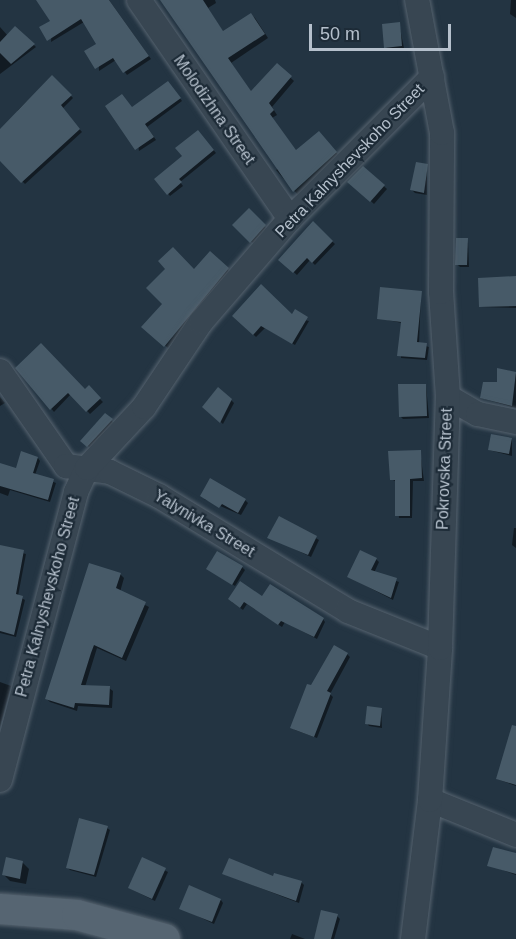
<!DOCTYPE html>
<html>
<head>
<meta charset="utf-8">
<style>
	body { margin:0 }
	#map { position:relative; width:516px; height:939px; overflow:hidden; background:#233442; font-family:Arial,sans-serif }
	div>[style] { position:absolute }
	.shadow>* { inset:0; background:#0007 }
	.building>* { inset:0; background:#475a68 }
	.roads { filter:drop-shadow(0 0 2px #56636f) drop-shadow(0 0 2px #56636f) }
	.minor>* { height:24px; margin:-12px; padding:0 12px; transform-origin:12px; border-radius:12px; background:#384652 }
	.major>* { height:30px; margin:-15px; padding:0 15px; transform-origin:15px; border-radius:15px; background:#566572 }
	span { translate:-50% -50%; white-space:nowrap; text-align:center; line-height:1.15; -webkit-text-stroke:4.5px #1d2b37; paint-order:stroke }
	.street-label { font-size:16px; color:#b5c0cc }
	.scale { position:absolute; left:309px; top:24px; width:142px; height:27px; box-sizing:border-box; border:3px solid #b5c0cc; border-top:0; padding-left:8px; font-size:18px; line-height:21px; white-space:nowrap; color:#b5c0cc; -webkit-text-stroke:4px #1d2b37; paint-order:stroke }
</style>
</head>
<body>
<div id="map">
	<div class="shadow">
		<div style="clip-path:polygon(38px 0,109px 0,151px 59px,127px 75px,116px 60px,99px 71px,98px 44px,84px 22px,51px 42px,52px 21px)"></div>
		<div style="clip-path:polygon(171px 0,215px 0,216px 3px,208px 8px,223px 32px,251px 15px,255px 18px,268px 38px,231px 63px,252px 93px,277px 65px,294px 81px,272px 107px,277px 115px,272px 118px,297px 152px,323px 137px,340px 157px,298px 195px,276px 170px,279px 168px)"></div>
		<div style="clip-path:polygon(511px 0,516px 0,516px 18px,510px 14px)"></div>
		<div style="clip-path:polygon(399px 24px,404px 48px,389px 50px,386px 47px)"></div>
		<div style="clip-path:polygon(0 27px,8px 36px,16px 28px,36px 47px,0 74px)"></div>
		<div style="clip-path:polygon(52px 77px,73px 98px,62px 109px,82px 132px,25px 184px,0 159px,0 146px,18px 110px)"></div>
		<div style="clip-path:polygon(171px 86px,182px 101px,147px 127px,156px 140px,139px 151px,133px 109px)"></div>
		<div style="clip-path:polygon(200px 134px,216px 153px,180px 182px,183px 186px,170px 196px,156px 179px,184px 156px)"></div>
		<div style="clip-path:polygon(427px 166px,427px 195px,415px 193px,412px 190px)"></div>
		<div style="clip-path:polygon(364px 168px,387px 189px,374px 204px,352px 184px)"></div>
		<div style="clip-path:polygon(249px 211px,267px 229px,254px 244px,234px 225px)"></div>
		<div style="clip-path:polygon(313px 224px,335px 244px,315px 265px,310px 260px,297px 275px,280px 260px)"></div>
		<div style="clip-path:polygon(468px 240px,469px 267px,460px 267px,457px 264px)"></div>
		<div style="clip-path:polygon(210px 253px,230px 272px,168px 348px,144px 327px)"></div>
		<div style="clip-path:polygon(516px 278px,516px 308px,481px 307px)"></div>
		<div style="clip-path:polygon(421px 293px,419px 344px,429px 347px,427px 360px,401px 358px,402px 323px,378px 318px)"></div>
		<div style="clip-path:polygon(234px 316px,292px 317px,309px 321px,295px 345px,265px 328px,256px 337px)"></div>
		<div style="clip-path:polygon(18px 368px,85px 391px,89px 388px,103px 402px,90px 414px,71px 394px,54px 412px)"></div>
		<div style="clip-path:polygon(499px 370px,516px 374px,516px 408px,481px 398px,498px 384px)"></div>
		<div style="clip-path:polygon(426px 385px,429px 418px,403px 419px,400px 416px)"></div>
		<div style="clip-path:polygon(0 397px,5px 403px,0 406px)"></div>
		<div style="clip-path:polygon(231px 400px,234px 403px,223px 424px,206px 410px)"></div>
		<div style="clip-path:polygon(105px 415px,114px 423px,91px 449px,82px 440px)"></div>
		<div style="clip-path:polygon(512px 439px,512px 456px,489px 450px)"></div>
		<div style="clip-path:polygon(420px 451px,424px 481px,413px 481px,412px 518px,399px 518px,397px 482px,391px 479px)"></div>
		<div style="clip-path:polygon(38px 458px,40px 461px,35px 475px,56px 483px,50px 502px,10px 490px,8px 496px,0 493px,0 465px,17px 470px)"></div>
		<div style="clip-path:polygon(204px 499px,245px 500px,248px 503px,241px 515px)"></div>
		<div style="clip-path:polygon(280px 518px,319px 540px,311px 557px,269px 537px)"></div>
		<div style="clip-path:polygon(514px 528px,516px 528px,516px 548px,512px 545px)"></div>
		<div style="clip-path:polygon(0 547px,26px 554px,18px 596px,25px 600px,16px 637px,0 633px)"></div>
		<div style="clip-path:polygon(376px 559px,379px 562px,374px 573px,399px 582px,393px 600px,349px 577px)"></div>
		<div style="clip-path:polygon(242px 567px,245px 570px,235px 586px,208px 569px)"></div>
		<div style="clip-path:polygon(120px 574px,124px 578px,120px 592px,149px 607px,126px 661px,97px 648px,85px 687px,109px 688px,113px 691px,112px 708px,78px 706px,77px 711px,50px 702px,47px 699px)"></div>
		<div style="clip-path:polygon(262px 598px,323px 619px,325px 622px,317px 639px,285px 622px,282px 627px,247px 604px,243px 610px,232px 602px)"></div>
		<div style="clip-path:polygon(347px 654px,350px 657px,330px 694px,333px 697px,317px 738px,295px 730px,292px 727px,312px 687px)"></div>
		<div style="clip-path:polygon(0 682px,11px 686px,0 727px)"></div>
		<div style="clip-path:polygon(381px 709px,382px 728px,369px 726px,367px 723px)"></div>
		<div style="clip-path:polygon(516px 755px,516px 786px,497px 779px)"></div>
		<div style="clip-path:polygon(107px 828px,110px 830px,96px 877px,70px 870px,67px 867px)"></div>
		<div style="clip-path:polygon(516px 855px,516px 875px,489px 865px)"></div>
		<div style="clip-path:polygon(7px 859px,23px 863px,29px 869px,26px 884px,10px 881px,4px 875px)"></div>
		<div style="clip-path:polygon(143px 859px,168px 872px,155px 901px,129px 888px)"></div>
		<div style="clip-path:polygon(224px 874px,301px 882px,304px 885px,299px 903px)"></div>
		<div style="clip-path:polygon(221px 900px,223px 903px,214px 924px,181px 908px)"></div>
		<div style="clip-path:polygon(337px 916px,340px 919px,334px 939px,316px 939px)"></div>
		<div style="clip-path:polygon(292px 934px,305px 939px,290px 939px)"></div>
	</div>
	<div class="building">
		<div style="clip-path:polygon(36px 0,109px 0,149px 56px,123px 73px,113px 58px,95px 69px,84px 51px,96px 44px,81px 19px,47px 41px,39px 27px,50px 21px)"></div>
		<div style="clip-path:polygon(160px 0,203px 0,223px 31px,251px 13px,265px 34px,228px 58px,251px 91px,277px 63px,292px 76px,269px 103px,274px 110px,270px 114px,296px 150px,319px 131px,337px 152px,293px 192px)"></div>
		<div style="clip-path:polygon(400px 22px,402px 46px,384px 48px,382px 24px)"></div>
		<div style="clip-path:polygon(15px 26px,35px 44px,11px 64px,0 53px,0 42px)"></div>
		<div style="clip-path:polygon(52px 75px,72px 95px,61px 105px,80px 129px,21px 183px,0 161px,0 129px)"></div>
		<div style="clip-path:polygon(168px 81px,181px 98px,145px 124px,154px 137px,135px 150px,105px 106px,122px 94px,132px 107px)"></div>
		<div style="clip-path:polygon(198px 130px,214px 150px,179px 179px,182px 182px,167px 195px,154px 179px,182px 156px,175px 148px)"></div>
		<div style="clip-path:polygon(416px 162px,428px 164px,424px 193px,410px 190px)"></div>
		<div style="clip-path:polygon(363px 166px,385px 185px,370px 202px,347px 182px)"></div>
		<div style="clip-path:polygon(249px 208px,266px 225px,250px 243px,232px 225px)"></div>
		<div style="clip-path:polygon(313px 221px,333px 241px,312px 263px,307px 258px,293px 273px,278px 260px)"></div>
		<div style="clip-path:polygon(456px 238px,468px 238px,467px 265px,455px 265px)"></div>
		<div style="clip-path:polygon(173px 247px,194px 269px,210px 251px,229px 268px,164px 347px,141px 327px,162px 304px,146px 288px,165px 269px,158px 261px)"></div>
		<div style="clip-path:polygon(516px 276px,516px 306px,479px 307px,478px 278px)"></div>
		<div style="clip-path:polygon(261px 284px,292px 314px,295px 309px,308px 317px,292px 344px,261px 326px,253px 335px,232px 316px)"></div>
		<div style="clip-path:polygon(380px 287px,422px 291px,417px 342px,427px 343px,425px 358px,397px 356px,401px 322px,377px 319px)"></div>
		<div style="clip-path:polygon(41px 343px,85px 389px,89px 385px,101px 398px,86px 412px,68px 393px,50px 410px,15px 368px)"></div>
		<div style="clip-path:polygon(497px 368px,516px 372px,512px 406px,480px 398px,483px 382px,497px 382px)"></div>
		<div style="clip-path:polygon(398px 384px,426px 384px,427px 416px,399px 417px)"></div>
		<div style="clip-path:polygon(218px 387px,232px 399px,220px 423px,202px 407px)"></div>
		<div style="clip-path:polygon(105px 413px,113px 419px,87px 447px,80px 441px)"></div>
		<div style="clip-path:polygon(491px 434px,512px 438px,509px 454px,488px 450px)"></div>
		<div style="clip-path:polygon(421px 450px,422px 478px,410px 479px,410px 516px,395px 516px,395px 480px,390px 480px,388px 451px)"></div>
		<div style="clip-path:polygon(21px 451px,38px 457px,33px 473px,54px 479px,48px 500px,0 486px,0 463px,16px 468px)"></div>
		<div style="clip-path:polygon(210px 478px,246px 499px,238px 513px,222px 504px,219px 508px,200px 496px)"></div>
		<div style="clip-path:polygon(279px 516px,317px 536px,308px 555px,267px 538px)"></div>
		<div style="clip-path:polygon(0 545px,24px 550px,16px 594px,23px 596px,14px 635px,0 631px)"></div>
		<div style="clip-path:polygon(360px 550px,377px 558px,371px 570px,397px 578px,391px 598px,347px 577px)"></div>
		<div style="clip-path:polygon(217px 551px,243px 566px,232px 585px,206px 569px)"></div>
		<div style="clip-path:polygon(89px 563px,121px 573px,116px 588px,146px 602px,122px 658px,94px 645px,91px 653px,81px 685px,110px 686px,109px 705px,75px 703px,74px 708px,45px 699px)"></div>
		<div style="clip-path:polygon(240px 581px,262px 596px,270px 584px,324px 618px,314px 637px,281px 621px,278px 625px,244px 602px,240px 608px,228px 599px)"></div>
		<div style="clip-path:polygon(334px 645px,348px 653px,327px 691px,331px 693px,314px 737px,290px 728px,307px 684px,311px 685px)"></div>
		<div style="clip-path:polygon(367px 706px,382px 708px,380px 726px,365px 724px)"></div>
		<div style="clip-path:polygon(512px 725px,516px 726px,516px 785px,496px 779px)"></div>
		<div style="clip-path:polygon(79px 818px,108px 826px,94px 875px,66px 868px)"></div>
		<div style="clip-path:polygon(493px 847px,516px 853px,516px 874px,487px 866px)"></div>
		<div style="clip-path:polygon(6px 857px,23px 861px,20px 879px,2px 875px)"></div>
		<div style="clip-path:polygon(142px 857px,166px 868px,152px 899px,128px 888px)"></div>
		<div style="clip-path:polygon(229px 858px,273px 876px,274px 873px,302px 881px,296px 901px,222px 874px)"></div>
		<div style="clip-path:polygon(189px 885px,221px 899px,212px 922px,179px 909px)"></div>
		<div style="clip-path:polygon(321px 910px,338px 914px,331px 939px,314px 939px)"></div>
	</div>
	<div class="roads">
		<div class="minor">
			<div style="left:139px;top:0;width:266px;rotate:55.4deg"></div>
			<div style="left:0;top:371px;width:116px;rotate:55.2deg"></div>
			<div style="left:66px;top:466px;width:44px;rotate:7.8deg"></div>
			<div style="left:110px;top:472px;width:55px;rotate:26.1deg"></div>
			<div style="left:159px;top:496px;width:221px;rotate:31.3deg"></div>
			<div style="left:348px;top:611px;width:99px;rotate:21.9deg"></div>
			<div style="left:448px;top:397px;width:34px;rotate:30deg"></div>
			<div style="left:478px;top:414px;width:39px;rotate:12deg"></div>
			<div style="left:0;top:780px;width:298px;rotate:-75.2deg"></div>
			<div style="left:76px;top:492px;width:26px;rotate:-65deg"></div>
			<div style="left:87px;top:468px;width:83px;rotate:-46.9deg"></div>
			<div style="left:144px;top:407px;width:102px;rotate:-56.2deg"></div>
			<div style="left:201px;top:322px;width:136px;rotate:-49.2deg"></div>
			<div style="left:290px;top:219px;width:201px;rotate:-45deg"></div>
			<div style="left:430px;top:800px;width:93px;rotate:22.1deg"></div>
			<div style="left:413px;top:939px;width:140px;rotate:-83deg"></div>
			<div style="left:430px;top:800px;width:152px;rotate:-86.2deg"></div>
			<div style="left:440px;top:648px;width:251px;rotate:-88.2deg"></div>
			<div style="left:448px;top:397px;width:105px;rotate:-93.8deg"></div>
			<div style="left:441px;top:292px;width:159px;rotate:-89.6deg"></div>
			<div style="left:442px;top:133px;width:135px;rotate:-100.6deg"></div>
		</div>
		<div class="major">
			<div style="left:0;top:909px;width:77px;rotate:4.5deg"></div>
			<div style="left:77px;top:915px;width:91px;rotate:15.3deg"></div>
		</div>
	</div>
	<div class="street-label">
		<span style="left:214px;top:110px;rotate:55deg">Molodizhna Street</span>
		<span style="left:350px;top:161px;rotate:-46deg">Petra Kalnyshevskoho Street</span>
		<span style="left:445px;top:469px;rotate:-88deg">Pokrovska Street</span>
		<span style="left:204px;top:524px;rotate:31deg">Yalynivka Street</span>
		<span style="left:48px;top:597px;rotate:-75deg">Petra Kalnyshevskoho Street</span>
	</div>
	<div class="scale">50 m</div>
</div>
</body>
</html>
